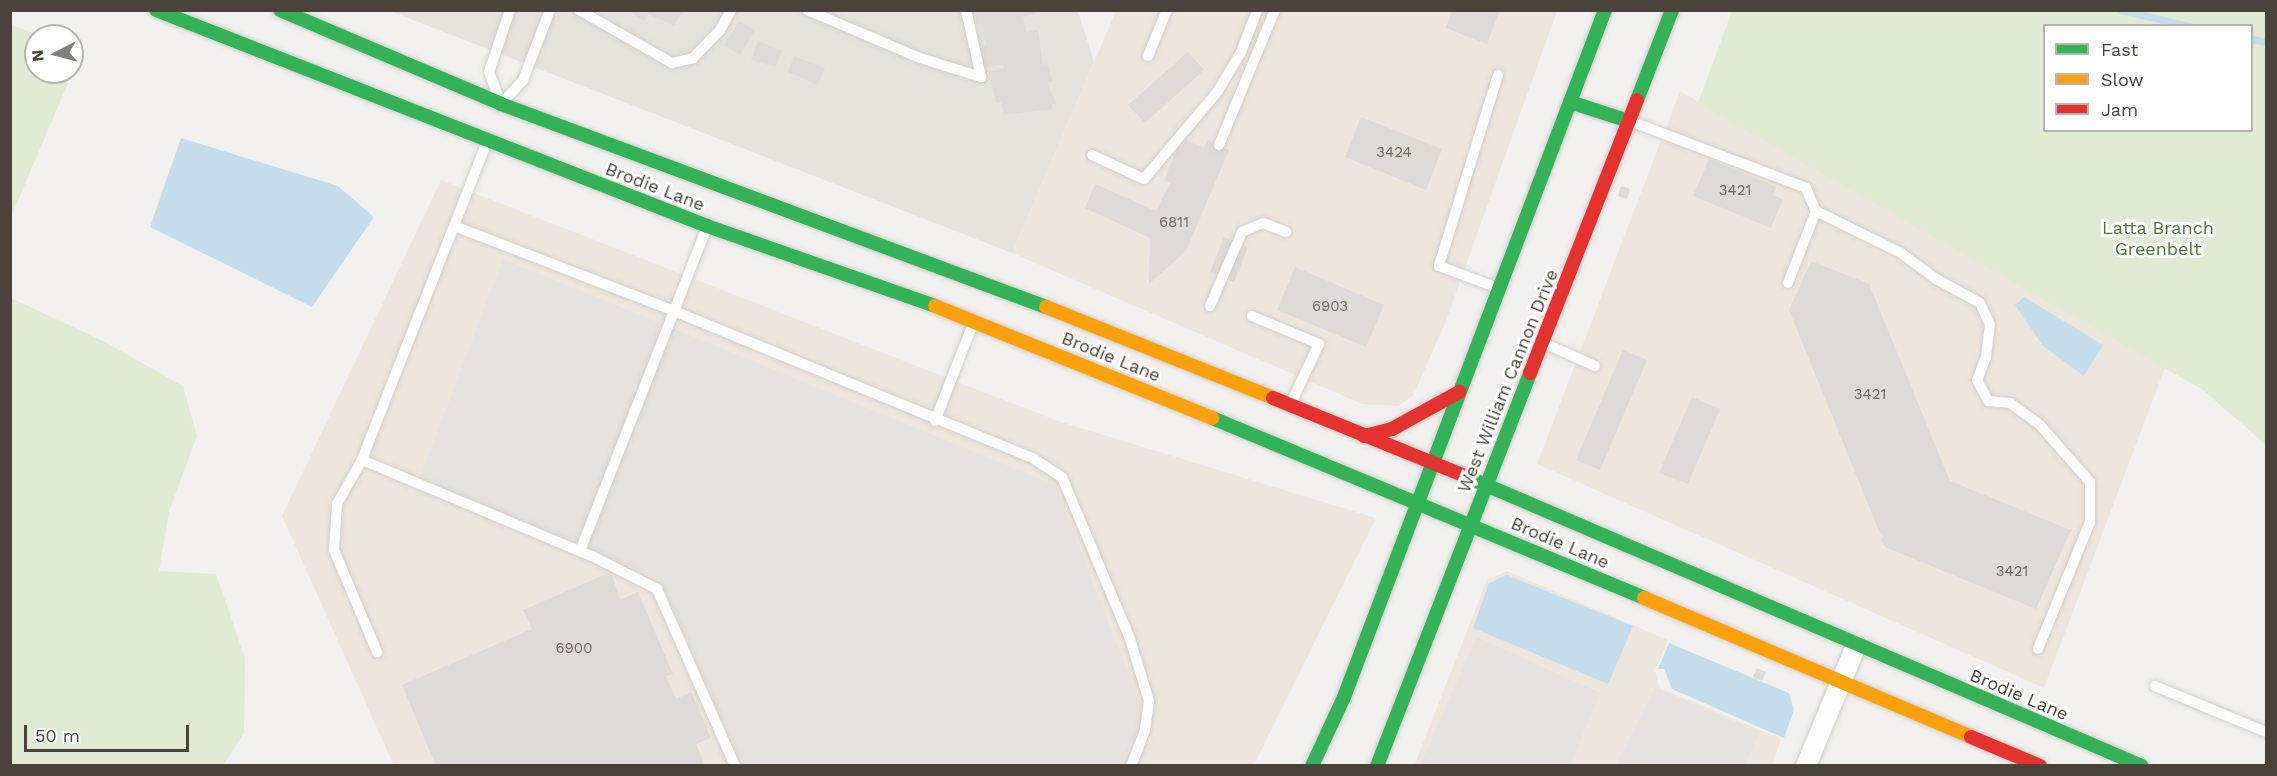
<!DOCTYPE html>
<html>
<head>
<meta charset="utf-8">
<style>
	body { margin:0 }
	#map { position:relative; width:2277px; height:776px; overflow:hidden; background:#f3f1ef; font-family:"Work Sans",sans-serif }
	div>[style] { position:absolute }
	.residential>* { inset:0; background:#e6e3dd }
	.commercial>* { inset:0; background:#ede6dd }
	.green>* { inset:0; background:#e1ead2 }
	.parking>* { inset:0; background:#e5e2e0 }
	.water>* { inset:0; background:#c3ddec }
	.stream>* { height:7px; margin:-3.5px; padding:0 3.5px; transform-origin:3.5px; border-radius:3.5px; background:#c3ddec }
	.building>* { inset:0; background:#dddad7 }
	.roads { filter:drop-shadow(0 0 2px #d1cfcc) drop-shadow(0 0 2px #d1cfcc) }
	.lane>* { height:10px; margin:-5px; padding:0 5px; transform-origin:5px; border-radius:5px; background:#fdfdfd }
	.street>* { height:20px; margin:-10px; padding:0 10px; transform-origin:10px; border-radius:10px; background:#fdfdfd }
	.fast>* { height:14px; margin:-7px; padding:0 7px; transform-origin:7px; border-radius:7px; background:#30b455 }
	.slow>* { height:14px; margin:-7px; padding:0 7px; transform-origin:7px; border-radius:7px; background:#ff9f0a }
	.jam>* { height:14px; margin:-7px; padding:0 7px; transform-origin:7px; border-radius:7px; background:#e5322d }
	span { translate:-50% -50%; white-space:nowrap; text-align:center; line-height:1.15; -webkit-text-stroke:6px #fff; paint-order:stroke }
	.number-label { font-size:15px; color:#6f6a62 }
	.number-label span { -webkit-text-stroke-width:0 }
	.street-label { font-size:18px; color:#49433a }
	.park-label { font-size:18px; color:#4d7732 }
	.frame { position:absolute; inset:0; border:12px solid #49433a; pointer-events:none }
	.legend { position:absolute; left:2043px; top:24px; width:210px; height:108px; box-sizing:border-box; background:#fff; border:2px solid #b6b4b0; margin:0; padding:8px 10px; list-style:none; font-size:18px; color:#49433a }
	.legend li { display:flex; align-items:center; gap:12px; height:30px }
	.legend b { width:30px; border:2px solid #b6b4b0 }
	.north { position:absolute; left:24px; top:24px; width:60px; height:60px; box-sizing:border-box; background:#fff; border:2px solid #b6b4b0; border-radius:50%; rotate:264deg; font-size:16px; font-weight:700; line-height:24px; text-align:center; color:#49433a }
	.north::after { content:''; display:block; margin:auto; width:21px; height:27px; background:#848079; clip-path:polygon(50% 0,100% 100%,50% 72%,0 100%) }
	.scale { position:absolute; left:24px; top:725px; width:165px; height:27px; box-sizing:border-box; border:3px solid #49433a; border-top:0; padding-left:8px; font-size:18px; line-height:21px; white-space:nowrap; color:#49433a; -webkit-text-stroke:4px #fff; paint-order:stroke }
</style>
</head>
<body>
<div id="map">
	<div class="residential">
		<div style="clip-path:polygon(390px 11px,1078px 11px,1094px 62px,1012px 253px)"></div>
	</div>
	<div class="commercial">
		<div style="clip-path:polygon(1116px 11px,1557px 11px,1446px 321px,1413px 396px,1398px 406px,1362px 404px,1012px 253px)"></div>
		<div style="clip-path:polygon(1680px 91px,2165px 368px,2044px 688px,1537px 464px)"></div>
		<div style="clip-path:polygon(441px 180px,1058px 421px,1376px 518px,1254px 765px,394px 766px,282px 516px)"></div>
		<div style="clip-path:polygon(1507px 571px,1668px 640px,1655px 671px,1660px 688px,1781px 739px,1772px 765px,1414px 766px,1487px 580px)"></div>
	</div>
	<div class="green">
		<div style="clip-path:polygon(evenodd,1732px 11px,2266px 11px,2266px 445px,2203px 390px,1698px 103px,1732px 11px,2044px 26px,2252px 26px,2252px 130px,2044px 130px,2044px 26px)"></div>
		<div style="clip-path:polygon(11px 25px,42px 36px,36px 36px,36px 72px,66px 72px,68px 83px,11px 217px)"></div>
		<div style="clip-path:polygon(11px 298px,103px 341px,183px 386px,197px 436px,169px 512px,159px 571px,216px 574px,245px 658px,244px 733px,223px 765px,11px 765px)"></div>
	</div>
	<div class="parking">
		<div style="clip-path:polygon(503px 259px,1055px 485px,1144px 713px,1122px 765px,744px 765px,659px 578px,420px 478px)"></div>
		<div style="clip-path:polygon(1477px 637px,1600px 693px,1570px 765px,1420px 765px)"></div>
		<div style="clip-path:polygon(1655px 688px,1759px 732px,1745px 765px,1616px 765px)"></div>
	</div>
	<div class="water">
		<div style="clip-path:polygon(181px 138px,338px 186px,374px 217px,312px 307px,150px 227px)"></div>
		<div style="clip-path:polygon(2024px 297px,2103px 345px,2084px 376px,2043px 346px,2015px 305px)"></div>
		<div style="clip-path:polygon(1507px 575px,1633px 626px,1608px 684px,1473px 628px,1489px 583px)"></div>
		<div style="clip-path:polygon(1669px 643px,1789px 693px,1794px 710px,1784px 738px,1672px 689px,1664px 669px,1658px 669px)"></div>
	</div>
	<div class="stream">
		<div style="left:2121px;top:10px;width:70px;rotate:13.2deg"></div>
		<div style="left:2252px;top:39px;width:14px;rotate:12deg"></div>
	</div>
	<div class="building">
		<div style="clip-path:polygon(627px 10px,683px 10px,674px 26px,648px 14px,644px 21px)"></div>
		<div style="clip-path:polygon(973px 10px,1034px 10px,1034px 14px,1023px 17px,1026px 32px,1038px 30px,1043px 65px,1048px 64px,1052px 81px,1047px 82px,1056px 103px,1052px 104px,1052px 109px,1004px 115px,1001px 102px,996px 103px,989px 72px,1004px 68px,1003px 64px,984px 68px,981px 45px,986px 45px,981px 23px,977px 24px)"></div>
		<div style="clip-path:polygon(1452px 10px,1500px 10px,1487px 44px,1446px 28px)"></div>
		<div style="clip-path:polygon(739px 21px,755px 30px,740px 55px,724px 45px)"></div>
		<div style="clip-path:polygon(758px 41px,782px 51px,775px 67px,751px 60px)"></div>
		<div style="clip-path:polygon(1188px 52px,1204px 70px,1145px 123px,1128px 105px)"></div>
		<div style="clip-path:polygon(794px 56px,825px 68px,818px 85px,788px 72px)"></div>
		<div style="clip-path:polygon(1361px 117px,1442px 149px,1426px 190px,1345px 157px)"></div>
		<div style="clip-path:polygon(1185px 140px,1204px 148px,1207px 140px,1229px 150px,1186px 251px,1149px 284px,1150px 238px,1085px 208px,1095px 184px,1156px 211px,1170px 183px,1164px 180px,1178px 146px,1182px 147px)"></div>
		<div style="clip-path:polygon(1709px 159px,1776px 187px,1773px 195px,1783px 199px,1771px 228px,1693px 196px)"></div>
		<div style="clip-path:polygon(1621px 186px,1630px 189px,1627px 199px,1618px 196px)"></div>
		<div style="clip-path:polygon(1224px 237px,1248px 247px,1234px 282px,1210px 272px)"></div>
		<div style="clip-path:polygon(1811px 261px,1869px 284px,1950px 481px,2071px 530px,2036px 609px,1885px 547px,1881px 539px,1884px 536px,1879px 531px,1789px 310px)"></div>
		<div style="clip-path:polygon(1295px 267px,1384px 305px,1366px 347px,1277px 310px)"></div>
		<div style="clip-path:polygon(1623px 350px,1647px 360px,1600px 470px,1576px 460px)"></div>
		<div style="clip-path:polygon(1692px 397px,1720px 409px,1688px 484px,1659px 473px)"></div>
		<div style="clip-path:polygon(611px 572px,620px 600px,638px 592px,673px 674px,666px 676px,676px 699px,691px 692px,711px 738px,696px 744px,705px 766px,436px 766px,402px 685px,532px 629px,523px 610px)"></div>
		<div style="clip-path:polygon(1757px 668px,1766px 672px,1762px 681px,1753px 677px)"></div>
	</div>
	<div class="roads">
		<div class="lane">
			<div style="left:510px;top:10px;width:65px;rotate:108.7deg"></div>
			<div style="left:489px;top:72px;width:34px;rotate:69deg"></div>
			<div style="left:501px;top:104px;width:33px;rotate:-47deg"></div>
			<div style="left:523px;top:80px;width:75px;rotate:-68.9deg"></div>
			<div style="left:579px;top:10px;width:107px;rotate:29.7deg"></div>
			<div style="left:672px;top:63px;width:22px;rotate:-13deg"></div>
			<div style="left:693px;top:58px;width:39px;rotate:-46deg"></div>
			<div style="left:720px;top:30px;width:23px;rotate:-61deg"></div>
			<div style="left:807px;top:10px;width:123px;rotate:23deg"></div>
			<div style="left:920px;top:58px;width:64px;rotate:17.3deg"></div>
			<div style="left:981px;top:77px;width:69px;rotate:-102.6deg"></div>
			<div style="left:1148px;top:56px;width:50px;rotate:-67.6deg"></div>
			<div style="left:1498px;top:75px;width:200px;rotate:107.2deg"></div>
			<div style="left:1439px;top:266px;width:63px;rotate:20.4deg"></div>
			<div style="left:1630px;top:121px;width:188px;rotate:20.8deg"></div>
			<div style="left:1806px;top:188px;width:25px;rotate:67deg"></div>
			<div style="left:1816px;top:211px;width:77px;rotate:111.3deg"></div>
			<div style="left:487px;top:142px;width:342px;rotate:111.5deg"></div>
			<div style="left:362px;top:460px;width:249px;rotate:22.7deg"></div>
			<div style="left:592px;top:556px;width:73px;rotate:26.9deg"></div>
			<div style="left:657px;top:589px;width:193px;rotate:66.2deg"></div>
			<div style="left:1219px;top:145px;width:146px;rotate:-67.5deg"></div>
			<div style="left:1092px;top:155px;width:57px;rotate:24.8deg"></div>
			<div style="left:1144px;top:179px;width:115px;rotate:-49.9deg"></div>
			<div style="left:1218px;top:91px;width:45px;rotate:-59.5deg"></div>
			<div style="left:1241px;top:52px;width:44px;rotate:-68.7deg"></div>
			<div style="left:1816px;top:211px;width:95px;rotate:26.3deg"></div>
			<div style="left:1901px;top:253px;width:44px;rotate:36.6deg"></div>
			<div style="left:1936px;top:279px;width:50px;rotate:28.6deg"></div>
			<div style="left:1980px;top:303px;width:23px;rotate:65deg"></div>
			<div style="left:1990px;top:324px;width:33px;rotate:97deg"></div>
			<div style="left:1986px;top:357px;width:25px;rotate:111deg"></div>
			<div style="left:1977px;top:380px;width:24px;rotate:62deg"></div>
			<div style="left:1988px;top:401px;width:22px;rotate:5deg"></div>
			<div style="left:2010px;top:403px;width:37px;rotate:36deg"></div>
			<div style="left:2040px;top:425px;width:76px;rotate:48.7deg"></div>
			<div style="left:2090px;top:482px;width:40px;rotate:90deg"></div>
			<div style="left:2090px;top:522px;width:137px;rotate:112.3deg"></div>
			<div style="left:454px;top:226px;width:236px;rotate:21.1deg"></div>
			<div style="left:674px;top:311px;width:389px;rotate:22.3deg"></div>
			<div style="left:1034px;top:459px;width:33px;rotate:33deg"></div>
			<div style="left:1062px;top:477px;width:176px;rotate:67.2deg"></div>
			<div style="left:1130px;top:639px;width:65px;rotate:73deg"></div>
			<div style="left:1149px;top:701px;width:29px;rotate:98deg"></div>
			<div style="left:1145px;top:730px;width:39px;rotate:111deg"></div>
			<div style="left:1210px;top:306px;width:81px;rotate:-66.6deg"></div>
			<div style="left:1242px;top:232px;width:23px;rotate:-23deg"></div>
			<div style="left:1263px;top:223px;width:25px;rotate:21deg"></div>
			<div style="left:1252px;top:316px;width:73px;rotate:22.7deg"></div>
			<div style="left:1319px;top:344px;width:68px;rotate:115.4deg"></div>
			<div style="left:1544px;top:343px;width:56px;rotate:24.3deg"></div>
			<div style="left:935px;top:421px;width:107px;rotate:-68.7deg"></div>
			<div style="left:362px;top:460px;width:51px;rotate:119.6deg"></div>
			<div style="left:337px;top:504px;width:46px;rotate:93.7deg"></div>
			<div style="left:334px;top:550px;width:111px;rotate:67.1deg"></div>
			<div style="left:580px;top:551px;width:348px;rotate:-68.6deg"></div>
			<div style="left:2155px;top:686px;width:120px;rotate:22.5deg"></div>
		</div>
		<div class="street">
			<div style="left:1806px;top:766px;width:130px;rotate:-67.4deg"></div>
		</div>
		<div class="fast">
			<div style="left:156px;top:10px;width:592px;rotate:21.41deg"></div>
			<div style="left:707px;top:226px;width:242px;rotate:19.3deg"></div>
			<div style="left:280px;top:10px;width:240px;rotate:23deg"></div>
			<div style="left:501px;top:104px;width:582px;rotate:20.43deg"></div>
			<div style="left:1637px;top:100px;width:97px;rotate:-68.7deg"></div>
			<div style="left:1570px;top:102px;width:62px;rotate:17.9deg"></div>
			<div style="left:1212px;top:418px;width:468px;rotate:22.6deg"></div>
			<div style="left:1465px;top:476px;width:736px;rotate:23.19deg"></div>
			<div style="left:1312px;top:766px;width:76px;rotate:-65.1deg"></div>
			<div style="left:1344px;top:697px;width:735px;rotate:-69.2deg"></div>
			<div style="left:1377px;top:766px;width:422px;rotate:-68.7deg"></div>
		</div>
		<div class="slow">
			<div style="left:935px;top:306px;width:299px;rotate:22deg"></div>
			<div style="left:1046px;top:307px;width:245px;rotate:21.8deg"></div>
			<div style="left:1644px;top:598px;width:355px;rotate:23deg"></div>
		</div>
		<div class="jam">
			<div style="left:1530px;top:373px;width:293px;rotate:-68.6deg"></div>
			<div style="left:1273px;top:398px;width:207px;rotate:22.1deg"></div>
			<div style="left:1364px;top:436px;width:29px;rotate:-14deg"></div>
			<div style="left:1392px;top:429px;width:77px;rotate:-28.9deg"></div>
			<div style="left:1971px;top:737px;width:75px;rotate:22.8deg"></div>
		</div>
	</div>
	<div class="number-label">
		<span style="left:1394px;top:153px">3424</span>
		<span style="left:1735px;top:191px">3421</span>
		<span style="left:1174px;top:223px">6811</span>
		<span style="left:1330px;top:307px">6903</span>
		<span style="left:1870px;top:395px">3421</span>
		<span style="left:2012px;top:572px">3421</span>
		<span style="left:574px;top:649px">6900</span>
	</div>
	<div class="street-label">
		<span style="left:655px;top:187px;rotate:21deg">Brodie Lane</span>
		<span style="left:1111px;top:357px;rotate:22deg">Brodie Lane</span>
		<span style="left:1508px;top:381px;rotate:-68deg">West William Cannon Drive</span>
		<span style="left:1560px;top:543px;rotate:23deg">Brodie Lane</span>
		<span style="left:2019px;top:695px;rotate:23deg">Brodie Lane</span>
	</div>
	<div class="park-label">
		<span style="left:2158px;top:239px">Latta Branch<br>Greenbelt</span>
	</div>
	<div class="frame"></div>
	<ul class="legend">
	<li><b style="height:8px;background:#30b455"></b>Fast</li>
	<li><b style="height:8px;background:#ff9f0a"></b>Slow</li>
	<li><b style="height:8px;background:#e5322d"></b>Jam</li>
	</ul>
	<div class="north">N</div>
	<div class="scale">50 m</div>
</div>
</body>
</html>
